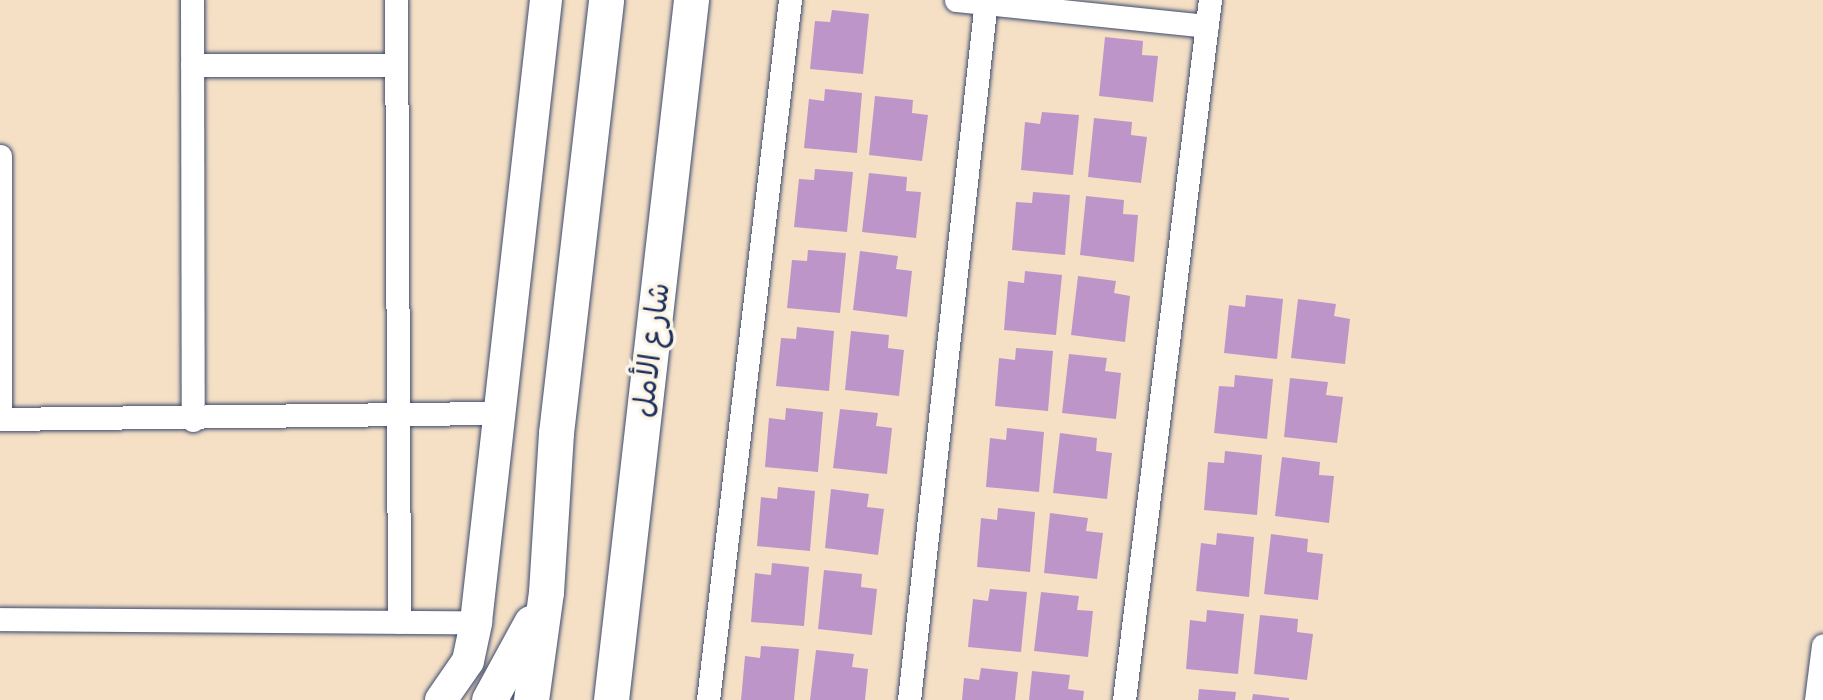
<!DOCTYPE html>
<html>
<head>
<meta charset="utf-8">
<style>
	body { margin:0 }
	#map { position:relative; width:1823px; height:700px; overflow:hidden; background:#f5e0c6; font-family:Itim,"Playpen Sans Arabic",sans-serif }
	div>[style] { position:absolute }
	.building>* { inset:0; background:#be95c8 }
	.roads { filter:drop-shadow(0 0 2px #3c4a6e) drop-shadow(0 0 2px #3c4a6e) }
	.street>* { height:23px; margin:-11.5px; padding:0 11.5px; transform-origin:11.5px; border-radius:11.5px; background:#fff }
	.secondary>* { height:32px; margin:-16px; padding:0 16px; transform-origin:16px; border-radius:16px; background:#fff }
	.primary>* { height:35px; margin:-17.5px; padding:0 17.5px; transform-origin:17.5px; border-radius:17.5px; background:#fff }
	span { translate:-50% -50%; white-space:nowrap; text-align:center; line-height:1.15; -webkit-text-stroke:7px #fcf5e5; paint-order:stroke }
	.street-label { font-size:30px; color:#1b2f5e }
</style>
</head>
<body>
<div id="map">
	<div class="building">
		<div style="clip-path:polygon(832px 10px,869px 14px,863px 74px,810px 69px,815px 21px,830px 22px)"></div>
		<div style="clip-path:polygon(1105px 37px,1143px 41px,1142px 55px,1158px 56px,1153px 102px,1099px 96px)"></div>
		<div style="clip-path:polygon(825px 89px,862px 93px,857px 153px,804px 148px,809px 99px,824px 101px)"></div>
		<div style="clip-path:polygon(875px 96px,913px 100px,912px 113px,928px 115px,922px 161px,869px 155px)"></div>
		<div style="clip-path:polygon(1042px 112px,1079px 115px,1073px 175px,1021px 170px,1025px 122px,1040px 124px)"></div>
		<div style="clip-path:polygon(1094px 118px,1132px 122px,1131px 135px,1147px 137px,1141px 183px,1088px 177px)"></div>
		<div style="clip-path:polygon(815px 169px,853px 172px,847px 232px,794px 227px,799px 179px,814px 180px)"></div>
		<div style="clip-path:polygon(869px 173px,907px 177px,906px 191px,921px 192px,916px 238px,862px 232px)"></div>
		<div style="clip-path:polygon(1033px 192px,1070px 195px,1065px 255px,1012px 250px,1016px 202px,1032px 203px)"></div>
		<div style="clip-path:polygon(1086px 196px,1124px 200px,1123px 214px,1138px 215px,1134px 262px,1080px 255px)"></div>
		<div style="clip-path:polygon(808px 250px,846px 253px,840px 313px,787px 308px,792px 260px,807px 261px)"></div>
		<div style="clip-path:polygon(860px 251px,898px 256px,896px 269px,912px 271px,907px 317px,853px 310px)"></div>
		<div style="clip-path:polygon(1025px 271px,1062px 275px,1056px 335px,1004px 330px,1008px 281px,1024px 283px)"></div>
		<div style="clip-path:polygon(1078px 276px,1116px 281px,1114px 293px,1130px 296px,1125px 342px,1071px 335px)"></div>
		<div style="clip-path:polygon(1246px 295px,1283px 299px,1277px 359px,1224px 353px,1229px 305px,1245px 307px)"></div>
		<div style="clip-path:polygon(1298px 299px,1336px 304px,1334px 316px,1350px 319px,1345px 364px,1291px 358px)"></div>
		<div style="clip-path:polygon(797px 327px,834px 331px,829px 391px,776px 386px,781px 338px,796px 339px)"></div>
		<div style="clip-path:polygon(851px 331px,889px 335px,888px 348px,904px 350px,899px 396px,845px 390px)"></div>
		<div style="clip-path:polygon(1016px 348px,1053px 351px,1048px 411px,995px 406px,999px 358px,1015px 360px)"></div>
		<div style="clip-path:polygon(1069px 354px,1107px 358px,1105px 371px,1121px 373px,1116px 419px,1062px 413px)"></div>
		<div style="clip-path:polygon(1235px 375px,1273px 379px,1267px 439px,1214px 433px,1219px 386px,1234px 387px)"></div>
		<div style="clip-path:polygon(1290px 378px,1328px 382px,1326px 395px,1343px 397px,1337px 443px,1284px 437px)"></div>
		<div style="clip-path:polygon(786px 408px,823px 412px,818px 472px,765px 467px,769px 418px,785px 420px)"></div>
		<div style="clip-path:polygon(840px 409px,878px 413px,876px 426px,892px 428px,887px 474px,833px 468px)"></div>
		<div style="clip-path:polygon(1007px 428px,1044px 432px,1039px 492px,986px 487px,990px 438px,1006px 440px)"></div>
		<div style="clip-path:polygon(1060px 433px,1097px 438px,1096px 451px,1112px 453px,1107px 499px,1053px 493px)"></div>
		<div style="clip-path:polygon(1225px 451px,1262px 455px,1257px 515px,1204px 510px,1208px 462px,1224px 463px)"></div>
		<div style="clip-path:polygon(1282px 457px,1320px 462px,1319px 475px,1334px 476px,1329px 523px,1275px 516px)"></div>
		<div style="clip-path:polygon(778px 487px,815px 491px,810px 551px,757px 546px,761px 497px,777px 499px)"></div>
		<div style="clip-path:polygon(831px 489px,869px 494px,867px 507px,884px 509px,878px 555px,825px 548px)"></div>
		<div style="clip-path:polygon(998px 508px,1035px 512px,1030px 572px,977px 567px,981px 518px,997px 520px)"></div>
		<div style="clip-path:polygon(1050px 513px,1088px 518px,1086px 531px,1103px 533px,1097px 579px,1044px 573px)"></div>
		<div style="clip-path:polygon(1217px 533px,1254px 537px,1249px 597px,1196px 591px,1201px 543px,1216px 545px)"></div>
		<div style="clip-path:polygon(1271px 534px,1308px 539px,1307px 552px,1323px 554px,1318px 600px,1264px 594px)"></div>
		<div style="clip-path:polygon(772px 563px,809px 567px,804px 626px,751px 622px,755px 573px,771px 575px)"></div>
		<div style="clip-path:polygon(824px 570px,862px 574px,861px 587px,877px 589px,872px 635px,818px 629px)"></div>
		<div style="clip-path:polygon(990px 589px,1027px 592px,1021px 652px,968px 647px,973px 599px,988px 601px)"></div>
		<div style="clip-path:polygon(1041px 592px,1079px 596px,1077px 610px,1093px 611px,1088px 657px,1034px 651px)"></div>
		<div style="clip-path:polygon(1207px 610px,1244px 614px,1238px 674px,1186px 669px,1190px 620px,1206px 622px)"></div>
		<div style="clip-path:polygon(1260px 615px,1298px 619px,1297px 632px,1313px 634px,1307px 680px,1254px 674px)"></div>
		<div style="clip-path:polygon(761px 646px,799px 649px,794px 700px,741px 700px,745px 656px,760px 658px)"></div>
		<div style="clip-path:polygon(816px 650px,854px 654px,852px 667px,868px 669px,865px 700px,810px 700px)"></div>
		<div style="clip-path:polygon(981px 668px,1018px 672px,1015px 700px,962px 700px,964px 678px,979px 680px)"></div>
		<div style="clip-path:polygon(1032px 671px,1070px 675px,1068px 689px,1084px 691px,1083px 700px,1029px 700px)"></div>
		<div style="clip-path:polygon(1199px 689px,1236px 692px,1235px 700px,1198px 700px)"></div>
		<div style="clip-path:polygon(1253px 694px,1289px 698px,1289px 700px,1252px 700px)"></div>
	</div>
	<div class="roads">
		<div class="street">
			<div style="left:192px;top:0;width:420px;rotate:89.9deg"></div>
			<div style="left:396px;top:0;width:622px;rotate:89.72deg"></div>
			<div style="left:956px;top:0;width:252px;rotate:5.9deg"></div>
			<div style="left:192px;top:65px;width:204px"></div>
			<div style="left:0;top:156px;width:263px;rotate:90deg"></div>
			<div style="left:0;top:419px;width:499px;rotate:-0.7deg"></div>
			<div style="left:0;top:619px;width:476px;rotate:0.4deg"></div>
			<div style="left:708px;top:700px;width:705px;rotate:-83.32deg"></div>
			<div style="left:909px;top:700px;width:704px;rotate:-83.72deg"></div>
			<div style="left:1124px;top:700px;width:705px;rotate:-83deg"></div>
			<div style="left:1816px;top:700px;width:55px;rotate:-82.7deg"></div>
		</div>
		<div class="secondary">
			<div style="left:441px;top:700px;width:47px;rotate:-55.3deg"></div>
			<div style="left:468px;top:661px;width:40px;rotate:-78deg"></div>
			<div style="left:476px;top:622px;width:626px;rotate:-83.58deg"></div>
		</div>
		<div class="primary">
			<div style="left:489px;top:700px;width:88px;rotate:-61.4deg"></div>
			<div style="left:531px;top:700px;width:109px;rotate:-82.1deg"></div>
			<div style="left:546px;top:592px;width:159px;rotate:-86.4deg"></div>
			<div style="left:556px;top:433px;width:436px;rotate:-83.4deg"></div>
			<div style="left:611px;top:700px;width:705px;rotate:-83.48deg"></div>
		</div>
	</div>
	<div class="street-label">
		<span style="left:651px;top:350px;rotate:-83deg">شارع الأمل</span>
	</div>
</div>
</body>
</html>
